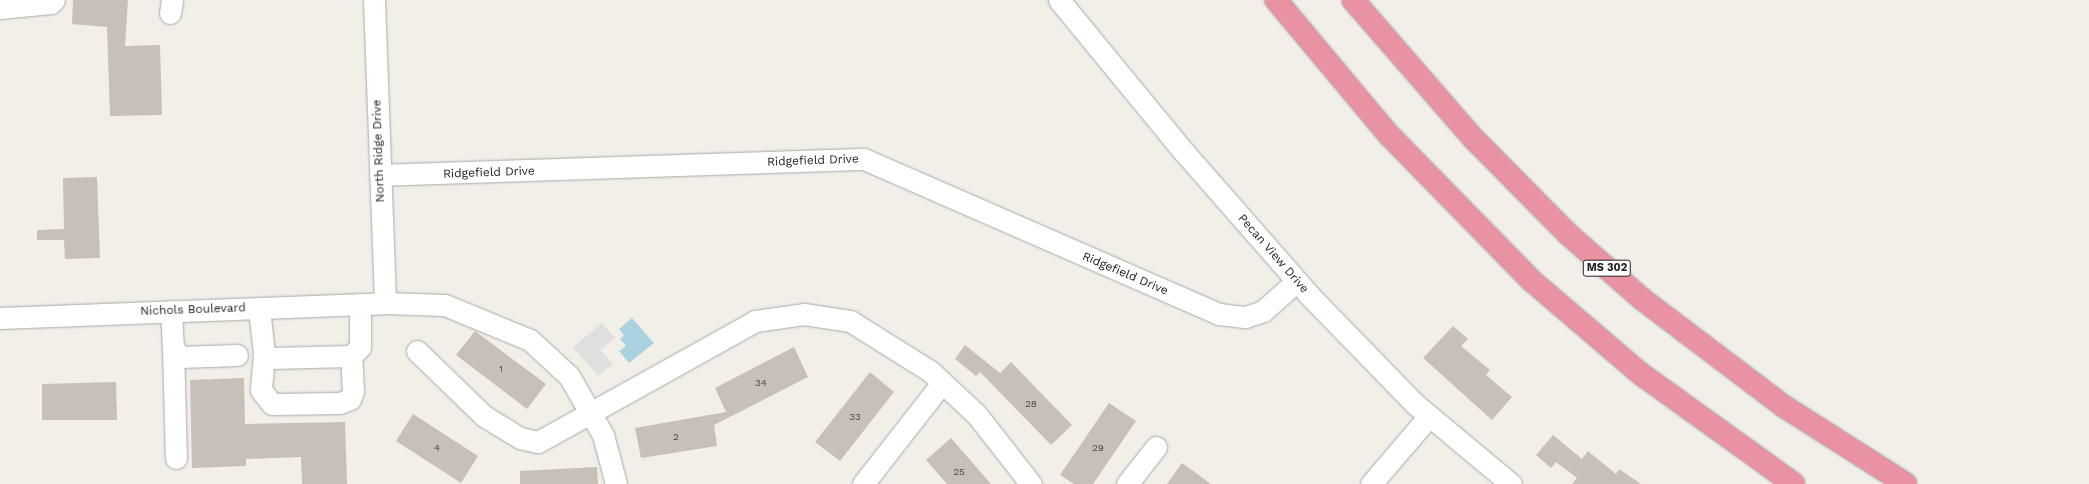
<!DOCTYPE html>
<html>
<head>
<meta charset="utf-8">
<style>
	body { margin:0 }
	#map { position:relative; width:2089px; height:484px; overflow:hidden; background:#f2efe9; font-family:"Work Sans",sans-serif }
	div>[style] { position:absolute }
	.residential>* { inset:0; background:#e0dfdf }
	.water>* { inset:0; background:#aad3df }
	.building>* { inset:0; background:#c7bfb8 }
	.roads { filter:drop-shadow(0 0 1px #a9a9a9) drop-shadow(0 0 1px #a9a9a9) }
	.minor>* { height:21px; margin:-10.5px; padding:0 10.5px; transform-origin:10.5px; border-radius:10.5px; background:#fff }
	.highway>* { height:22px; margin:-11px; padding:0 11px; transform-origin:11px; border-radius:11px; background:#e892a2 }
	span { translate:-50% -50%; white-space:nowrap; text-align:center; line-height:1.15; -webkit-text-stroke:4px #fff; paint-order:stroke }
	.number-label { font-size:10px; color:#4b4948 }
	.number-label span { -webkit-text-stroke-width:0 }
	.shield-label span { padding:1px 3px; background:#fff; border:1px solid; border-radius:3px; -webkit-text-stroke-width:0 }
	.shield-label { font-size:11px; color:#222; font-weight:700 }
	.street-label { font-size:12px; color:#222 }
</style>
</head>
<body>
<div id="map">
	<div class="residential">
		<div style="clip-path:polygon(602px 323px,615px 338px,600px 350px,613px 364px,598px 376px,573px 347px)"></div>
	</div>
	<div class="water">
		<div style="clip-path:polygon(632px 318px,654px 343px,629px 363px,619px 351px,626px 346px,620px 339px,624px 335px,619px 329px)"></div>
	</div>
	<div class="building">
		<div style="clip-path:polygon(73px 0,128px 0,125px 46px,160px 45px,162px 115px,110px 116px,107px 27px,72px 24px)"></div>
		<div style="clip-path:polygon(97px 177px,100px 258px,65px 259px,64px 240px,37px 240px,37px 230px,64px 229px,63px 178px)"></div>
		<div style="clip-path:polygon(1453px 326px,1468px 339px,1461px 346px,1490px 370px,1486px 375px,1512px 397px,1492px 420px,1423px 358px)"></div>
		<div style="clip-path:polygon(475px 331px,546px 384px,527px 409px,456px 355px)"></div>
		<div style="clip-path:polygon(965px 345px,1000px 373px,1011px 362px,1072px 425px,1051px 445px,980px 372px,976px 376px,955px 359px)"></div>
		<div style="clip-path:polygon(794px 347px,808px 377px,714px 425px,717px 446px,641px 458px,635px 428px,726px 412px,715px 388px)"></div>
		<div style="clip-path:polygon(870px 372px,894px 392px,840px 461px,815px 442px)"></div>
		<div style="clip-path:polygon(244px 378px,245px 424px,345px 422px,347px 484px,302px 484px,301px 457px,246px 459px,246px 466px,192px 468px,190px 380px)"></div>
		<div style="clip-path:polygon(116px 382px,117px 420px,42px 420px,42px 384px)"></div>
		<div style="clip-path:polygon(1109px 403px,1136px 421px,1093px 484px,1074px 484px,1060px 475px)"></div>
		<div style="clip-path:polygon(413px 414px,478px 456px,461px 483px,396px 441px)"></div>
		<div style="clip-path:polygon(1553px 435px,1582px 459px,1588px 451px,1616px 474px,1619px 469px,1641px 484px,1572px 484px,1577px 478px,1556px 462px,1551px 468px,1536px 455px)"></div>
		<div style="clip-path:polygon(951px 438px,991px 484px,947px 484px,926px 460px)"></div>
		<div style="clip-path:polygon(1182px 463px,1211px 484px,1167px 484px)"></div>
		<div style="clip-path:polygon(597px 467px,598px 484px,520px 484px,520px 471px)"></div>
	</div>
	<div class="roads">
		<div class="minor">
			<div style="left:374px;top:0;width:303px;rotate:87.9deg"></div>
			<div style="left:1059px;top:0;width:197px;rotate:50.6deg"></div>
			<div style="left:1184px;top:152px;width:190px;rotate:48.8deg"></div>
			<div style="left:1309px;top:295px;width:152px;rotate:45.8deg"></div>
			<div style="left:1415px;top:404px;width:125px;rotate:39.8deg"></div>
			<div style="left:0;top:8px;width:51px;rotate:-5.6deg"></div>
			<div style="left:51px;top:3px;width:4px;rotate:-45deg"></div>
			<div style="left:170px;top:13px;width:13px;rotate:-81deg"></div>
			<div style="left:380px;top:175px;width:484px;rotate:-1.9deg"></div>
			<div style="left:864px;top:159px;width:387px;rotate:23.6deg"></div>
			<div style="left:1219px;top:314px;width:26px;rotate:7deg"></div>
			<div style="left:1245px;top:317px;width:19px;rotate:-18deg"></div>
			<div style="left:1263px;top:311px;width:45px;rotate:-41.4deg"></div>
			<div style="left:259px;top:308px;width:46px;rotate:83.8deg"></div>
			<div style="left:264px;top:354px;width:8px;rotate:30deg"></div>
			<div style="left:271px;top:358px;width:80px;rotate:-1.4deg"></div>
			<div style="left:351px;top:356px;width:13px;rotate:-45deg"></div>
			<div style="left:360px;top:347px;width:43px;rotate:-90deg"></div>
			<div style="left:171px;top:311px;width:36px;rotate:87deg"></div>
			<div style="left:173px;top:347px;width:12px;rotate:55deg"></div>
			<div style="left:180px;top:357px;width:57px;rotate:-2deg"></div>
			<div style="left:0;top:318px;width:385px;rotate:-2.2deg"></div>
			<div style="left:385px;top:303px;width:60px;rotate:1.9deg"></div>
			<div style="left:445px;top:305px;width:92px;rotate:22.4deg"></div>
			<div style="left:530px;top:340px;width:53px;rotate:42.7deg"></div>
			<div style="left:569px;top:376px;width:68px;rotate:60deg"></div>
			<div style="left:603px;top:435px;width:51px;rotate:75.1deg"></div>
			<div style="left:173px;top:347px;width:111px;rotate:88.5deg"></div>
			<div style="left:417px;top:351px;width:93px;rotate:44.1deg"></div>
			<div style="left:484px;top:416px;width:42px;rotate:31.4deg"></div>
			<div style="left:520px;top:438px;width:18px;rotate:13deg"></div>
			<div style="left:538px;top:442px;width:248px;rotate:-29.1deg"></div>
			<div style="left:755px;top:321px;width:49px;rotate:-8.1deg"></div>
			<div style="left:804px;top:314px;width:47px;rotate:8.7deg"></div>
			<div style="left:850px;top:321px;width:94px;rotate:32deg"></div>
			<div style="left:930px;top:371px;width:64px;rotate:43.1deg"></div>
			<div style="left:977px;top:415px;width:88px;rotate:52deg"></div>
			<div style="left:264px;top:354px;width:36px;rotate:95deg"></div>
			<div style="left:261px;top:390px;width:18px;rotate:52deg"></div>
			<div style="left:272px;top:404px;width:68px;rotate:-0.8deg"></div>
			<div style="left:340px;top:403px;width:11px;rotate:-22deg"></div>
			<div style="left:350px;top:399px;width:9px;rotate:-69deg"></div>
			<div style="left:353px;top:391px;width:35px;rotate:-93deg"></div>
			<div style="left:863px;top:484px;width:128px;rotate:-52deg"></div>
			<div style="left:1127px;top:484px;width:47px;rotate:-51.9deg"></div>
			<div style="left:1371px;top:484px;width:89px;rotate:-49.5deg"></div>
		</div>
		<div class="highway">
			<div style="left:1276px;top:0;width:176px;rotate:50.1deg"></div>
			<div style="left:1389px;top:135px;width:204px;rotate:45.6deg"></div>
			<div style="left:1532px;top:281px;width:143px;rotate:40.5deg"></div>
			<div style="left:1641px;top:374px;width:188px;rotate:35.7deg"></div>
			<div style="left:1353px;top:0;width:183px;rotate:49deg"></div>
			<div style="left:1473px;top:138px;width:135px;rotate:45.3deg"></div>
			<div style="left:1568px;top:234px;width:98px;rotate:41.3deg"></div>
			<div style="left:1642px;top:299px;width:179px;rotate:37.1deg"></div>
			<div style="left:1785px;top:407px;width:143px;rotate:32.5deg"></div>
		</div>
	</div>
	<div class="number-label">
		<span style="left:501px;top:369px">1</span>
		<span style="left:761px;top:383px">34</span>
		<span style="left:1031px;top:404px">28</span>
		<span style="left:855px;top:417px">33</span>
		<span style="left:676px;top:437px">2</span>
		<span style="left:437px;top:448px">4</span>
		<span style="left:1098px;top:448px">29</span>
		<span style="left:959px;top:472px">25</span>
	</div>
	<div class="shield-label">
		<span style="left:1607px;top:268px">MS 302</span>
	</div>
	<div class="street-label">
		<span style="left:379px;top:151px;rotate:-92deg">North Ridge Drive</span>
		<span style="left:813px;top:161px;rotate:-2deg">Ridgefield Drive</span>
		<span style="left:489px;top:173px;rotate:-2deg">Ridgefield Drive</span>
		<span style="left:1273px;top:254px;rotate:49deg">Pecan View Drive</span>
		<span style="left:1125px;top:274px;rotate:23deg">Ridgefield Drive</span>
		<span style="left:193px;top:310px;rotate:-2deg">Nichols Boulevard</span>
	</div>
</div>
</body>
</html>
